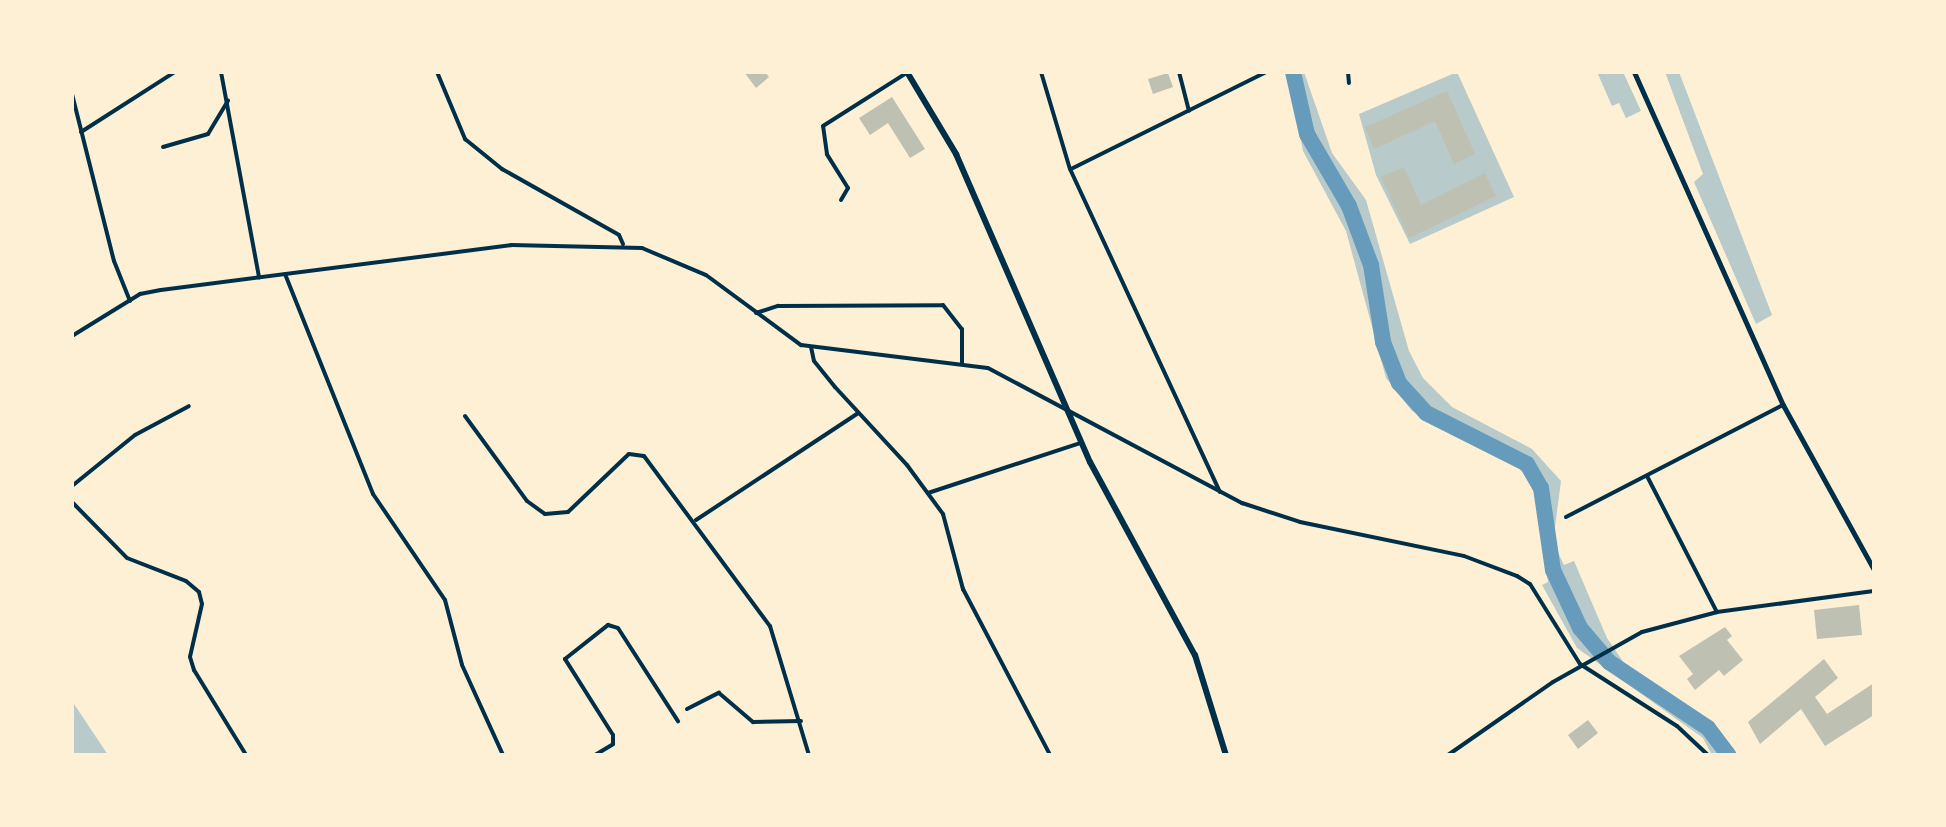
<!DOCTYPE html>
<html>
<head>
<meta charset="utf-8">
<style>
	body { margin:0 }
	#map { position:relative; width:1946px; height:827px; overflow:hidden; background:#fdf0d5; font-family:Montserrat,sans-serif }
	div>[style] { position:absolute }
	.green>* { inset:0; background:#b9caca }
	.river>* { height:16px; margin:-8px; padding:0 8px; transform-origin:8px; border-radius:8px; background:#669bbc }
	.building>* { inset:0; background:#bec0b2 }
	.minor>* { height:4px; margin:-2px; padding:0 2px; transform-origin:2px; border-radius:2px; background:#003049 }
	.tertiary>* { height:5px; margin:-2.5px; padding:0 2.5px; transform-origin:2.5px; border-radius:2.5px; background:#003049 }
	.secondary>* { height:6px; margin:-3px; padding:0 3px; transform-origin:3px; border-radius:3px; background:#003049 }
	span { translate:-50% -50%; white-space:nowrap; text-align:center; line-height:1.15; -webkit-text-stroke:6px #fdf0d5; paint-order:stroke }
	.frame { position:absolute; inset:0; border:74px solid #fdf0d5; pointer-events:none }
</style>
</head>
<body>
<div id="map">
	<div class="green">
		<div style="clip-path:polygon(1287px 72px,1304px 72px,1332px 153px,1366px 200px,1409px 351px,1423px 378px,1452px 407px,1532px 449px,1561px 481px,1553px 542px,1564px 565px,1574px 561px,1607px 638px,1624px 663px,1721px 733px,1736px 755px,1712px 755px,1703px 738px,1577px 648px,1542px 585px,1548px 582px,1535px 493px,1523px 472px,1504px 455px,1412px 411px,1386px 378px,1346px 231px,1303px 151px)"></div>
		<div style="clip-path:polygon(1457px 72px,1514px 197px,1410px 244px,1376px 175px,1359px 114px)"></div>
		<div style="clip-path:polygon(1597px 72px,1623px 72px,1641px 111px,1626px 118px,1619px 103px,1612px 106px)"></div>
		<div style="clip-path:polygon(1665px 72px,1679px 72px,1772px 315px,1756px 324px,1694px 182px,1703px 174px)"></div>
		<div style="clip-path:polygon(72px 701px,108px 755px,72px 755px)"></div>
	</div>
	<div class="river">
		<div style="left:1293px;top:72px;width:64px;rotate:77.3deg"></div>
		<div style="left:1307px;top:134px;width:83px;rotate:59.7deg"></div>
		<div style="left:1349px;top:206px;width:63px;rotate:69.6deg"></div>
		<div style="left:1371px;top:265px;width:78px;rotate:81.1deg"></div>
		<div style="left:1383px;top:342px;width:44px;rotate:68.7deg"></div>
		<div style="left:1399px;top:383px;width:40px;rotate:48deg"></div>
		<div style="left:1426px;top:413px;width:113px;rotate:26.8deg"></div>
		<div style="left:1527px;top:464px;width:28px;rotate:60deg"></div>
		<div style="left:1541px;top:488px;width:83px;rotate:81.7deg"></div>
		<div style="left:1553px;top:570px;width:64px;rotate:65deg"></div>
		<div style="left:1580px;top:628px;width:45px;rotate:49.5deg"></div>
		<div style="left:1609px;top:662px;width:119px;rotate:33.7deg"></div>
		<div style="left:1708px;top:728px;width:34px;rotate:53deg"></div>
	</div>
	<div class="building">
		<div style="clip-path:polygon(744px 72px,765px 72px,769px 77px,756px 88px)"></div>
		<div style="clip-path:polygon(1168px 73px,1173px 87px,1153px 94px,1148px 79px)"></div>
		<div style="clip-path:polygon(1447px 91px,1475px 154px,1454px 164px,1435px 121px,1374px 149px,1365px 127px)"></div>
		<div style="clip-path:polygon(892px 97px,925px 149px,910px 158px,888px 123px,870px 135px,859px 118px)"></div>
		<div style="clip-path:polygon(1404px 167px,1421px 205px,1485px 173px,1496px 196px,1409px 238px,1381px 177px)"></div>
		<div style="clip-path:polygon(1859px 605px,1862px 635px,1817px 639px,1814px 610px)"></div>
		<div style="clip-path:polygon(1725px 627px,1732px 636px,1727px 640px,1743px 660px,1724px 676px,1719px 670px,1695px 690px,1687px 679px,1693px 674px,1679px 656px)"></div>
		<div style="clip-path:polygon(1824px 659px,1838px 678px,1815px 697px,1827px 714px,1874px 683px,1874px 715px,1825px 746px,1801px 709px,1760px 744px,1748px 722px)"></div>
		<div style="clip-path:polygon(1588px 720px,1598px 733px,1578px 749px,1568px 735px)"></div>
	</div>
	<div class="minor">
		<div style="left:221px;top:72px;width:209px;rotate:79.5deg"></div>
		<div style="left:437px;top:72px;width:73px;rotate:67.3deg"></div>
		<div style="left:465px;top:139px;width:48px;rotate:39deg"></div>
		<div style="left:502px;top:169px;width:134px;rotate:29.4deg"></div>
		<div style="left:619px;top:235px;width:10px;rotate:66deg"></div>
		<div style="left:1041px;top:72px;width:101px;rotate:73.4deg"></div>
		<div style="left:1070px;top:169px;width:356px;rotate:65.1deg"></div>
		<div style="left:1179px;top:72px;width:40px;rotate:75.6deg"></div>
		<div style="left:1348px;top:72px;width:11px;rotate:85deg"></div>
		<div style="left:72px;top:94px;width:172px;rotate:75.9deg"></div>
		<div style="left:114px;top:261px;width:43px;rotate:68.2deg"></div>
		<div style="left:81px;top:132px;width:112px;rotate:-32.6deg"></div>
		<div style="left:163px;top:147px;width:47px;rotate:-16.1deg"></div>
		<div style="left:208px;top:134px;width:39px;rotate:-59deg"></div>
		<div style="left:1071px;top:169px;width:218px;rotate:-26.4deg"></div>
		<div style="left:841px;top:200px;width:14px;rotate:-60deg"></div>
		<div style="left:848px;top:188px;width:40px;rotate:-122deg"></div>
		<div style="left:827px;top:154px;width:28px;rotate:-98deg"></div>
		<div style="left:823px;top:126px;width:101px;rotate:-32.4deg"></div>
		<div style="left:285px;top:274px;width:237px;rotate:68.2deg"></div>
		<div style="left:373px;top:494px;width:128px;rotate:55.8deg"></div>
		<div style="left:445px;top:600px;width:67px;rotate:75.3deg"></div>
		<div style="left:462px;top:665px;width:99px;rotate:65.5deg"></div>
		<div style="left:756px;top:313px;width:23px;rotate:-18deg"></div>
		<div style="left:778px;top:306px;width:165px;rotate:-0.3deg"></div>
		<div style="left:943px;top:305px;width:31px;rotate:52deg"></div>
		<div style="left:962px;top:329px;width:34px;rotate:90deg"></div>
		<div style="left:72px;top:336px;width:80px;rotate:-31.7deg"></div>
		<div style="left:140px;top:294px;width:21px;rotate:-11deg"></div>
		<div style="left:161px;top:290px;width:353px;rotate:-7.3deg"></div>
		<div style="left:511px;top:245px;width:131px;rotate:1.3deg"></div>
		<div style="left:642px;top:248px;width:69px;rotate:22.9deg"></div>
		<div style="left:706px;top:275px;width:118px;rotate:36.4deg"></div>
		<div style="left:801px;top:345px;width:188px;rotate:7deg"></div>
		<div style="left:988px;top:368px;width:288px;rotate:28deg"></div>
		<div style="left:1242px;top:503px;width:61px;rotate:18.1deg"></div>
		<div style="left:1300px;top:522px;width:167px;rotate:11.7deg"></div>
		<div style="left:1464px;top:556px;width:57px;rotate:20.7deg"></div>
		<div style="left:1517px;top:576px;width:15px;rotate:32deg"></div>
		<div style="left:1530px;top:584px;width:94px;rotate:58deg"></div>
		<div style="left:1580px;top:664px;width:115px;rotate:32.6deg"></div>
		<div style="left:1677px;top:726px;width:42px;rotate:43.1deg"></div>
		<div style="left:811px;top:347px;width:14px;rotate:78deg"></div>
		<div style="left:814px;top:361px;width:33px;rotate:51deg"></div>
		<div style="left:835px;top:387px;width:106px;rotate:47.3deg"></div>
		<div style="left:907px;top:465px;width:61px;rotate:53.7deg"></div>
		<div style="left:943px;top:514px;width:78px;rotate:75.1deg"></div>
		<div style="left:963px;top:589px;width:187px;rotate:62.3deg"></div>
		<div style="left:465px;top:416px;width:105px;rotate:53.9deg"></div>
		<div style="left:527px;top:501px;width:22px;rotate:36deg"></div>
		<div style="left:545px;top:514px;width:23px;rotate:-5deg"></div>
		<div style="left:568px;top:512px;width:84px;rotate:-43.6deg"></div>
		<div style="left:629px;top:454px;width:15px;rotate:8deg"></div>
		<div style="left:644px;top:456px;width:212px;rotate:53.5deg"></div>
		<div style="left:770px;top:626px;width:135px;rotate:73.2deg"></div>
		<div style="left:1647px;top:476px;width:153px;rotate:62.8deg"></div>
		<div style="left:72px;top:486px;width:81px;rotate:-39deg"></div>
		<div style="left:135px;top:435px;width:61px;rotate:-28.2deg"></div>
		<div style="left:928px;top:493px;width:160px;rotate:-18.2deg"></div>
		<div style="left:72px;top:502px;width:78px;rotate:45.5deg"></div>
		<div style="left:127px;top:558px;width:63px;rotate:21.3deg"></div>
		<div style="left:186px;top:581px;width:17px;rotate:40deg"></div>
		<div style="left:199px;top:592px;width:12px;rotate:76deg"></div>
		<div style="left:202px;top:604px;width:54px;rotate:102.8deg"></div>
		<div style="left:190px;top:657px;width:14px;rotate:73deg"></div>
		<div style="left:194px;top:670px;width:100px;rotate:58.5deg"></div>
		<div style="left:1566px;top:517px;width:244px;rotate:-27.3deg"></div>
		<div style="left:696px;top:520px;width:194px;rotate:-33.4deg"></div>
		<div style="left:687px;top:709px;width:36px;rotate:-27deg"></div>
		<div style="left:719px;top:693px;width:45px;rotate:40.5deg"></div>
		<div style="left:753px;top:722px;width:48px;rotate:-1.2deg"></div>
		<div style="left:595px;top:755px;width:21px;rotate:-31deg"></div>
		<div style="left:613px;top:744px;width:9px;rotate:-90deg"></div>
		<div style="left:613px;top:735px;width:90px;rotate:-122.3deg"></div>
		<div style="left:565px;top:659px;width:55px;rotate:-38.3deg"></div>
		<div style="left:608px;top:625px;width:10px;rotate:17deg"></div>
		<div style="left:618px;top:628px;width:111px;rotate:57.2deg"></div>
		<div style="left:1448px;top:755px;width:128px;rotate:-34.8deg"></div>
		<div style="left:1553px;top:682px;width:102px;rotate:-29.3deg"></div>
		<div style="left:1642px;top:632px;width:78px;rotate:-14.9deg"></div>
		<div style="left:1717px;top:612px;width:158px;rotate:-7.6deg"></div>
	</div>
	<div class="tertiary">
		<div style="left:1634px;top:72px;width:365px;rotate:65.9deg"></div>
		<div style="left:1783px;top:405px;width:188px;rotate:61.1deg"></div>
	</div>
	<div class="secondary">
		<div style="left:907px;top:72px;width:96px;rotate:59.1deg"></div>
		<div style="left:956px;top:154px;width:336px;rotate:66.5deg"></div>
		<div style="left:1090px;top:462px;width:220px;rotate:61.5deg"></div>
		<div style="left:1195px;top:655px;width:105px;rotate:72.8deg"></div>
	</div>
	<div class="frame"></div>
</div>
</body>
</html>
